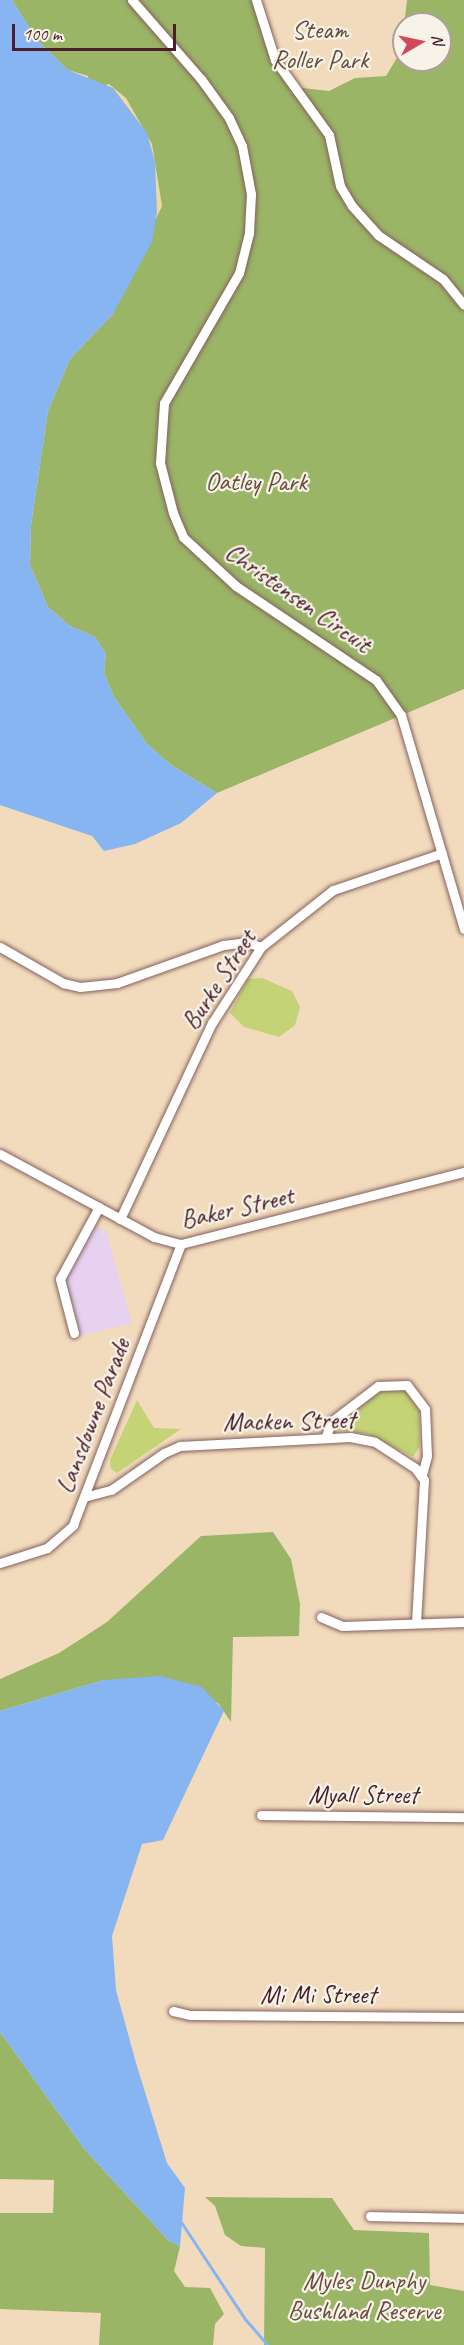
<!DOCTYPE html>
<html>
<head>
<meta charset="utf-8">
<style>
	body { margin:0 }
	#map { position:relative; width:464px; height:2345px; overflow:hidden; background:#f2dbbc; font-family:Caveat,sans-serif }
	div>[style] { position:absolute }
	.built>* { inset:0; background:#e6d2f0 }
	.green>* { inset:0; background:#c3d375 }
	.forest>* { inset:0; background:#9ab566 }
	.sand>* { inset:0; background:#eeda9e }
	.water>* { inset:0; background:#86b5f1 }
	.stream>* { height:3px; margin:-1.5px; padding:0 1.5px; transform-origin:1.5px; border-radius:1.5px; background:#86b5f1 }
	.roads { filter:drop-shadow(0 0 2px #85615e) drop-shadow(0 0 2px #85615e) }
	.street>* { height:9px; margin:-4.5px; padding:0 4.5px; transform-origin:4.5px; border-radius:4.5px; background:#fff }
	span { translate:-50% -50%; white-space:nowrap; text-align:center; line-height:1.15; -webkit-text-stroke:4.5px #f7f3e8; paint-order:stroke }
	.park-label { font-size:26px; color:#684c3e }
	.street-label { font-size:26px; color:#4a1f2b }
	.north { position:absolute; left:392px; top:12px; width:60px; height:60px; box-sizing:border-box; background:#f7f3e8; border:2px solid #b29e9c; border-radius:50%; rotate:81deg; font-size:16px; font-weight:700; line-height:24px; text-align:center; color:#4a1f2b }
	.north::after { content:''; display:block; margin:auto; width:21px; height:27px; background:#d1495b; clip-path:polygon(50% 0,100% 100%,50% 72%,0 100%) }
	.scale { position:absolute; left:12px; top:24px; width:164px; height:27px; box-sizing:border-box; border:3px solid #4a1f2b; border-top:0; padding-left:8px; font-size:18px; line-height:21px; white-space:nowrap; color:#4a1f2b; -webkit-text-stroke:4px #f7f3e8; paint-order:stroke }
</style>
</head>
<body>
<div id="map">
	<div class="built">
		<div style="clip-path:polygon(92px 1226px,106px 1231px,132px 1323px,79px 1336px,63px 1281px)"></div>
	</div>
	<div class="green">
		<div style="clip-path:polygon(262px 978px,292px 991px,300px 1007px,295px 1025px,279px 1037px,244px 1027px,230px 1013px,248px 979px)"></div>
		<div style="clip-path:polygon(397px 1388px,411px 1394px,419px 1411px,420px 1446px,413px 1457px,368px 1434px,337px 1430px,338px 1424px,376px 1393px)"></div>
		<div style="clip-path:polygon(137px 1400px,154px 1428px,181px 1429px,117px 1473px,111px 1469px,110px 1460px)"></div>
	</div>
	<div class="forest">
		<div style="clip-path:polygon(evenodd,12px 0,256px 0,264px 32px,294px 87px,329px 91px,355px 78px,386px 76px,401px 51px,407px 0,464px 0,464px 689px,217px 793px,171px 765px,147px 744px,114px 697px,104px 673px,106px 654px,95px 637px,70px 626px,48px 607px,30px 565px,31px 525px,48px 411px,70px 359px,113px 314px,88px 76px,68px 70px,37px 40px,12px 0,404px 24px,440px 24px,440px 60px,404px 60px,404px 24px)"></div>
		<div style="clip-path:polygon(273px 1532px,291px 1559px,300px 1604px,299px 1636px,233px 1637px,231px 1722px,218px 1703px,104px 1680px,0 1711px,0 1679px,59px 1653px,107px 1622px,201px 1536px)"></div>
		<div style="clip-path:polygon(0 2032px,85px 2150px,168px 2240px,180px 2247px,174px 2271px,185px 2287px,210px 2288px,224px 2314px,215px 2324px,213px 2345px,99px 2345px,101px 2313px,0 2309px,0 2213px,53px 2213px,54px 2180px,0 2179px)"></div>
		<div style="clip-path:polygon(205px 2197px,332px 2198px,354px 2230px,429px 2233px,430px 2285px,464px 2291px,464px 2345px,264px 2345px,265px 2248px,241px 2246px,225px 2235px,215px 2206px)"></div>
	</div>
	<div class="sand">
		<div style="clip-path:polygon(109px 84px,126px 98px,152px 144px,162px 206px,155px 221px,99px 87px)"></div>
	</div>
	<div class="water">
		<div style="clip-path:polygon(0 0,12px 0,37px 40px,68px 70px,113px 88px,147px 133px,155px 162px,157px 213px,152px 242px,113px 314px,70px 359px,48px 411px,31px 525px,30px 565px,48px 607px,70px 626px,95px 637px,106px 654px,104px 673px,114px 697px,147px 744px,171px 765px,217px 793px,181px 823px,135px 844px,104px 851px,92px 836px,0 805px)"></div>
		<div style="clip-path:polygon(160px 1676px,202px 1687px,224px 1711px,163px 1840px,142px 1844px,112px 1936px,116px 1990px,136px 2063px,167px 2163px,185px 2188px,180px 2247px,168px 2240px,85px 2150px,0 2032px,0 1711px,104px 1680px)"></div>
	</div>
	<div class="stream">
		<div style="left:179px;top:2219px;width:120px;rotate:56.6deg"></div>
		<div style="left:245px;top:2319px;width:35px;rotate:49deg"></div>
	</div>
	<div class="roads">
		<div class="street">
			<div style="left:132px;top:0;width:105px;rotate:48.9deg"></div>
			<div style="left:201px;top:79px;width:48px;rotate:54.3deg"></div>
			<div style="left:229px;top:118px;width:31px;rotate:65deg"></div>
			<div style="left:242px;top:146px;width:49px;rotate:79.4deg"></div>
			<div style="left:251px;top:194px;width:39px;rotate:93deg"></div>
			<div style="left:249px;top:233px;width:41px;rotate:104deg"></div>
			<div style="left:239px;top:273px;width:150px;rotate:120deg"></div>
			<div style="left:164px;top:403px;width:60px;rotate:93.8deg"></div>
			<div style="left:160px;top:463px;width:52px;rotate:75.4deg"></div>
			<div style="left:173px;top:513px;width:26px;rotate:67deg"></div>
			<div style="left:183px;top:537px;width:72px;rotate:42.8deg"></div>
			<div style="left:236px;top:586px;width:169px;rotate:33.9deg"></div>
			<div style="left:376px;top:680px;width:43px;rotate:54.5deg"></div>
			<div style="left:401px;top:715px;width:223px;rotate:73.6deg"></div>
			<div style="left:256px;top:0;width:63px;rotate:72.4deg"></div>
			<div style="left:275px;top:60px;width:92px;rotate:54.2deg"></div>
			<div style="left:329px;top:135px;width:52px;rotate:77.8deg"></div>
			<div style="left:340px;top:186px;width:23px;rotate:59deg"></div>
			<div style="left:352px;top:206px;width:39px;rotate:48deg"></div>
			<div style="left:378px;top:235px;width:78px;rotate:34.1deg"></div>
			<div style="left:443px;top:279px;width:33px;rotate:51deg"></div>
			<div style="left:0;top:947px;width:73px;rotate:29.7deg"></div>
			<div style="left:63px;top:983px;width:17px;rotate:13deg"></div>
			<div style="left:80px;top:987px;width:37px;rotate:-6deg"></div>
			<div style="left:117px;top:983px;width:113px;rotate:-19.7deg"></div>
			<div style="left:223px;top:945px;width:23px;rotate:-7deg"></div>
			<div style="left:246px;top:942px;width:16px;rotate:18deg"></div>
			<div style="left:0;top:1154px;width:175px;rotate:28.3deg"></div>
			<div style="left:154px;top:1237px;width:28px;rotate:15deg"></div>
			<div style="left:181px;top:1244px;width:292px;rotate:-14.3deg"></div>
			<div style="left:120px;top:1219px;width:217px;rotate:-64.9deg"></div>
			<div style="left:212px;top:1023px;width:90px;rotate:-57.2deg"></div>
			<div style="left:261px;top:947px;width:92px;rotate:-38.4deg"></div>
			<div style="left:333px;top:890px;width:115px;rotate:-18.7deg"></div>
			<div style="left:74px;top:1333px;width:56px;rotate:-104.5deg"></div>
			<div style="left:60px;top:1279px;width:82px;rotate:-61.6deg"></div>
			<div style="left:325px;top:1438px;width:18px;rotate:-68deg"></div>
			<div style="left:332px;top:1421px;width:58px;rotate:-37.3deg"></div>
			<div style="left:378px;top:1386px;width:29px;rotate:-2deg"></div>
			<div style="left:407px;top:1385px;width:30px;rotate:53deg"></div>
			<div style="left:425px;top:1409px;width:47px;rotate:87.6deg"></div>
			<div style="left:427px;top:1456px;width:20px;rotate:105deg"></div>
			<div style="left:84px;top:1497px;width:28px;rotate:-15deg"></div>
			<div style="left:111px;top:1490px;width:65px;rotate:-34.9deg"></div>
			<div style="left:164px;top:1453px;width:17px;rotate:-24deg"></div>
			<div style="left:180px;top:1446px;width:170px;rotate:-3deg"></div>
			<div style="left:350px;top:1437px;width:25px;rotate:11deg"></div>
			<div style="left:375px;top:1442px;width:48px;rotate:33deg"></div>
			<div style="left:415px;top:1468px;width:15px;rotate:53deg"></div>
			<div style="left:424px;top:1480px;width:142px;rotate:93.2deg"></div>
			<div style="left:0;top:1563px;width:49px;rotate:-17.7deg"></div>
			<div style="left:47px;top:1548px;width:35px;rotate:-41deg"></div>
			<div style="left:73px;top:1525px;width:301px;rotate:-69deg"></div>
			<div style="left:321px;top:1617px;width:23px;rotate:23deg"></div>
			<div style="left:342px;top:1626px;width:122px;rotate:-1.9deg"></div>
			<div style="left:261px;top:1815px;width:203px;rotate:0.6deg"></div>
			<div style="left:173px;top:2011px;width:18px;rotate:13deg"></div>
			<div style="left:191px;top:2015px;width:273px;rotate:0.4deg"></div>
			<div style="left:370px;top:2216px;width:94px;rotate:1.2deg"></div>
		</div>
	</div>
	<div class="park-label">
		<span style="left:320px;top:45px">Steam<br>Roller Park</span>
		<span style="left:256px;top:482px">Oatley Park</span>
		<span style="left:364px;top:2296px">Myles Dunphy<br>Bushland Reserve</span>
	</div>
	<div class="street-label">
		<span style="left:298px;top:598px;rotate:35deg">Christensen Circuit</span>
		<span style="left:219px;top:980px;rotate:-57deg">Burke Street</span>
		<span style="left:237px;top:1208px;rotate:-13deg">Baker Street</span>
		<span style="left:93px;top:1416px;rotate:-69deg">Lansdowne Parade</span>
		<span style="left:289px;top:1421px;rotate:-1deg">Macken Street</span>
		<span style="left:363px;top:1795px">Myall Street</span>
		<span style="left:318px;top:1995px">Mi Mi Street</span>
	</div>
	<div class="north">N</div>
	<div class="scale">100 m</div>
</div>
</body>
</html>
